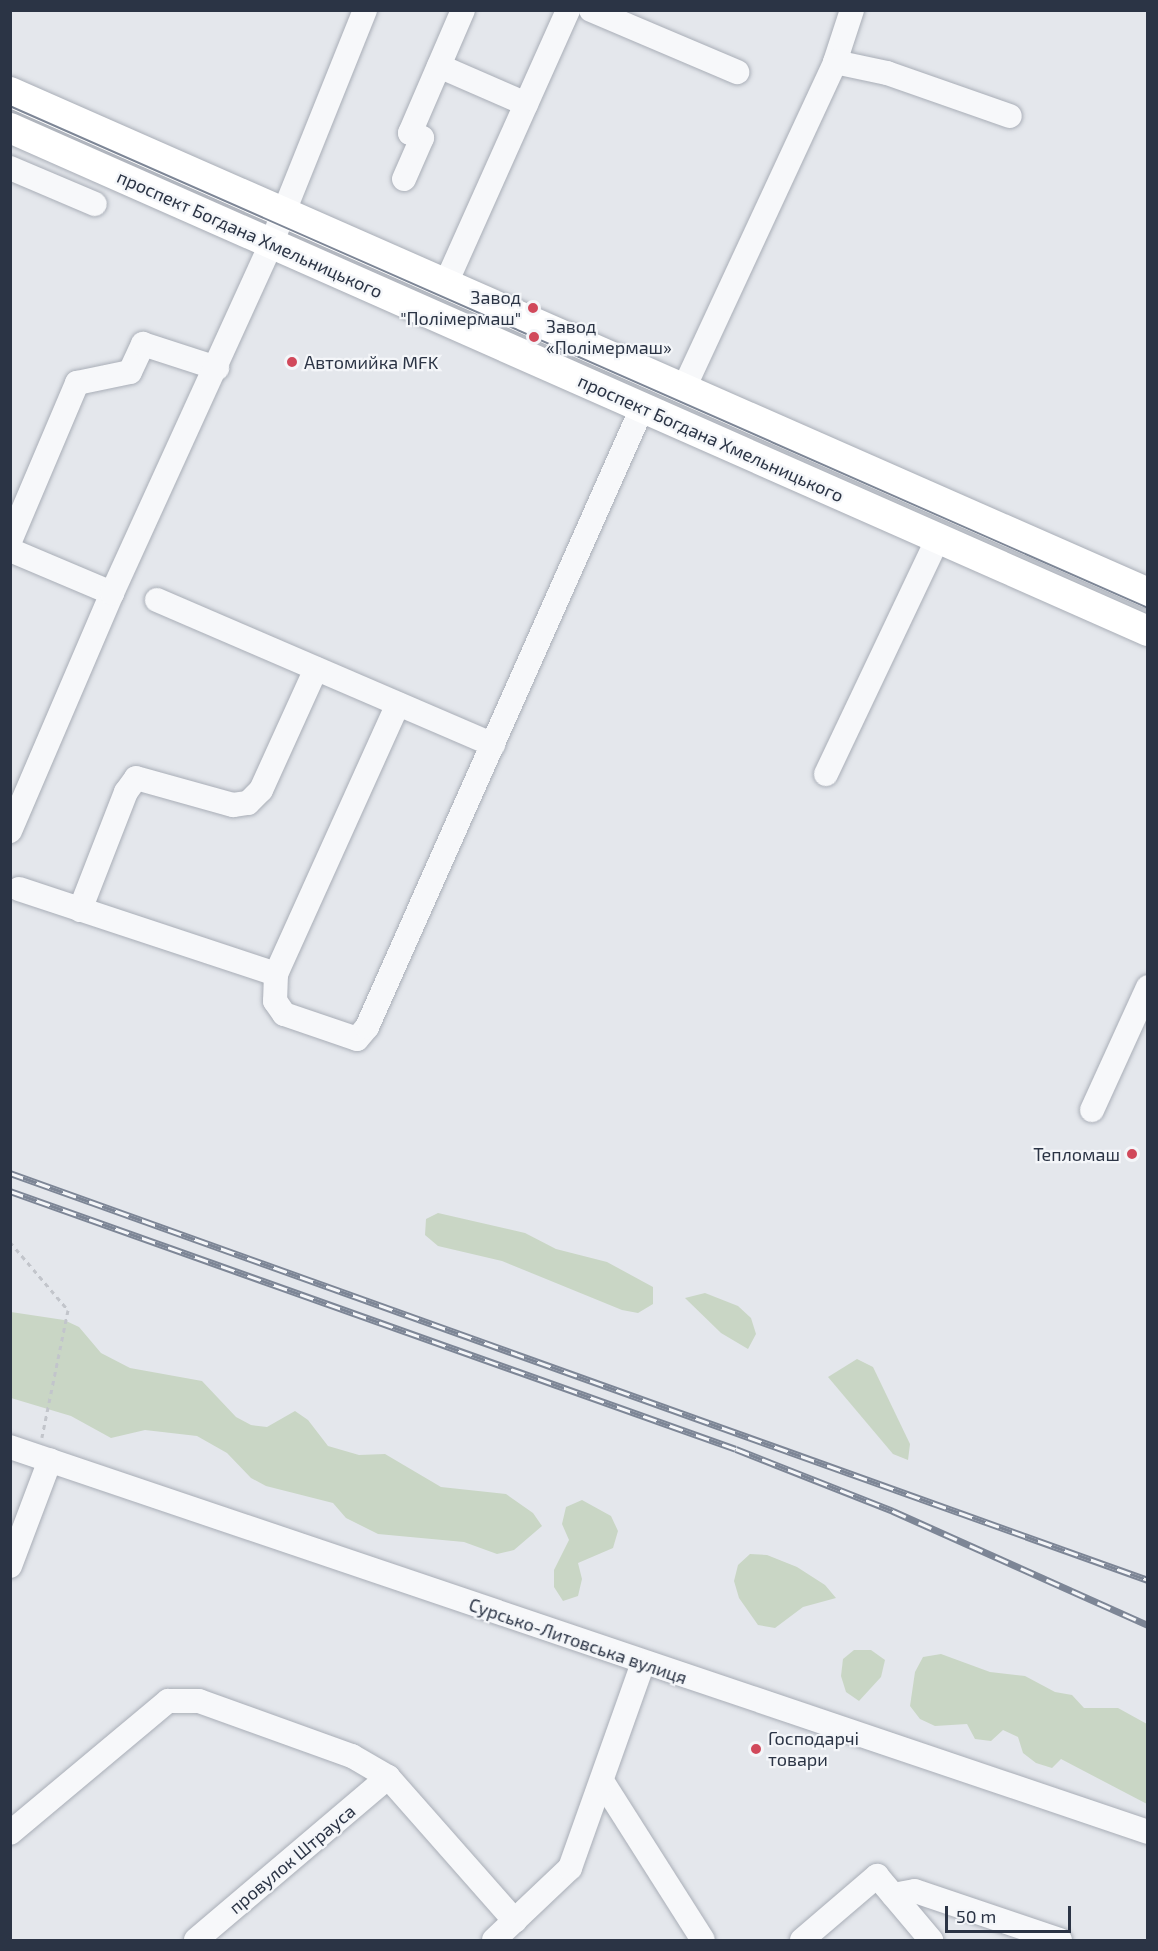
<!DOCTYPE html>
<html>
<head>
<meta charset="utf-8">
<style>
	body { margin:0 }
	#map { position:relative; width:1158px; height:1951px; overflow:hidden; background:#e4e7ec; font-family:"Exo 2",sans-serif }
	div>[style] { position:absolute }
	.green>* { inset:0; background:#c9d6c5 }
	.path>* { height:3px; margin-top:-1.5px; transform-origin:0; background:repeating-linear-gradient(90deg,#c2c5cb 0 4.5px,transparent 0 9px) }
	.roads { filter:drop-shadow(0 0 2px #a9aeb7) drop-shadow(0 0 2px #a9aeb7) }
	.minor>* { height:24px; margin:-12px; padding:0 12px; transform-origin:12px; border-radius:12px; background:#f7f8fa }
	.major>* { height:30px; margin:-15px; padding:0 15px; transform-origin:15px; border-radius:15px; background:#fff }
	.tram>* { height:1.5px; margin:-0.75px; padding:0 0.75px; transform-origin:0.75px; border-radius:0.75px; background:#7d8696 }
	.rail>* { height:7px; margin-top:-3.5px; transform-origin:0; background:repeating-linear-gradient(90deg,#f4f6f9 0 14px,#7d8696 0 28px); box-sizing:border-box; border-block:2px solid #7d8696 }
	.dots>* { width:16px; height:16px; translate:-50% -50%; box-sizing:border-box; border:3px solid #f4f6f9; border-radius:50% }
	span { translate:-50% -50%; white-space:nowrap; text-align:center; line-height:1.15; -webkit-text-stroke:4.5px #f4f6f9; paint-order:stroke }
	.street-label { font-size:18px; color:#2b3445 }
	.poi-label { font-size:18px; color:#2b3445 }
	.right { translate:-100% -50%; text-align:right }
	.left { translate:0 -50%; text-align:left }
	.frame { position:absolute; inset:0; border:12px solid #2b3445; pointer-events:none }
	.scale { position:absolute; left:945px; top:1906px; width:126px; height:27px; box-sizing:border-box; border:3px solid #2b3445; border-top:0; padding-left:8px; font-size:18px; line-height:21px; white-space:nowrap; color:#2b3445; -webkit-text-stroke:4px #f4f6f9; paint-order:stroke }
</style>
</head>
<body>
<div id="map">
	<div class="green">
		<div style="clip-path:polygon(438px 1213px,525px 1233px,556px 1249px,607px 1262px,653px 1287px,653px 1304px,638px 1313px,622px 1310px,502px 1261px,438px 1246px,425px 1235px,426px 1219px)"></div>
		<div style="clip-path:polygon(705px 1293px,738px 1306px,751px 1318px,756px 1334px,748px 1349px,721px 1333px,685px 1298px)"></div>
		<div style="clip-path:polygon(11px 1312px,64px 1320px,79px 1327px,101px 1353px,130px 1368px,202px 1381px,236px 1417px,251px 1425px,267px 1427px,295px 1411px,308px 1420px,328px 1446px,359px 1455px,385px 1454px,441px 1487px,506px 1494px,533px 1513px,542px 1526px,514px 1550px,497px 1554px,464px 1542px,378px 1534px,346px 1518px,333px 1503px,266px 1486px,251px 1478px,227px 1453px,197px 1436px,145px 1430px,111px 1438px,71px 1416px,11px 1398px)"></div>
		<div style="clip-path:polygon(857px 1359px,873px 1367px,910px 1444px,908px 1460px,893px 1454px,828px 1377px)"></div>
		<div style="clip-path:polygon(582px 1500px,611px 1516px,618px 1531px,613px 1548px,578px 1563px,582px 1579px,578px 1596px,563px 1601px,554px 1587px,554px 1570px,569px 1540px,562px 1524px,566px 1507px)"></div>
		<div style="clip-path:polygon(750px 1554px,767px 1555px,797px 1567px,825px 1585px,836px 1598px,803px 1607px,775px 1628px,758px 1625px,739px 1598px,734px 1581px,738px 1565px)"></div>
		<div style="clip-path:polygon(854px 1650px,871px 1650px,885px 1660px,881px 1677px,859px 1701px,846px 1692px,841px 1676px,843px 1659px)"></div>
		<div style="clip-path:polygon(941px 1654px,990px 1672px,1025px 1676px,1055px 1692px,1072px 1695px,1084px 1708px,1118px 1708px,1147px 1724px,1147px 1804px,1061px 1759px,1052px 1768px,1036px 1763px,1023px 1753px,1018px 1737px,1003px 1730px,991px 1741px,975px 1739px,967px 1724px,935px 1726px,920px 1719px,910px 1706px,915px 1672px,923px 1657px)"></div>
	</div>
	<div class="path">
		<div style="left:10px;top:1242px;width:89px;rotate:49.5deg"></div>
		<div style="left:68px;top:1310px;width:130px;rotate:101.6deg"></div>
	</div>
	<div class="roads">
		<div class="minor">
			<div style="left:591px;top:10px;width:159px;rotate:23deg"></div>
			<div style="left:835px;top:62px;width:55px;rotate:-71.9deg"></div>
			<div style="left:439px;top:66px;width:95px;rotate:23.6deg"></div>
			<div style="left:10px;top:168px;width:92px;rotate:23deg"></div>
			<div style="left:404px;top:179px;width:45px;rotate:-66.3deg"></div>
			<div style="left:422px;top:138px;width:13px;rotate:-157deg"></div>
			<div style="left:410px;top:133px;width:134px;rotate:-66.7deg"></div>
			<div style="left:446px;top:283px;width:299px;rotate:-65.9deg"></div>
			<div style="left:684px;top:388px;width:359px;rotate:-65.1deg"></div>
			<div style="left:835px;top:62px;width:53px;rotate:11.9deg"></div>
			<div style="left:887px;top:73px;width:130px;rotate:19.3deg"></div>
			<div style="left:10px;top:541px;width:172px;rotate:-67deg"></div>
			<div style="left:77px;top:383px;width:54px;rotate:-11.7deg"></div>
			<div style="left:130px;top:372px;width:31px;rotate:-65deg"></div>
			<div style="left:143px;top:344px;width:78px;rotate:18deg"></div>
			<div style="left:10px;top:550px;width:111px;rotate:22.9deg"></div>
			<div style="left:157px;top:600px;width:366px;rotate:23.3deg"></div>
			<div style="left:826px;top:774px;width:261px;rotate:-64.6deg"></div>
			<div style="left:10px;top:831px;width:259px;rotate:-66.8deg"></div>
			<div style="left:112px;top:593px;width:384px;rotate:-65.5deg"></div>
			<div style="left:271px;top:244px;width:252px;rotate:-68.1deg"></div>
			<div style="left:19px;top:889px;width:271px;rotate:18.3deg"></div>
			<div style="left:276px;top:974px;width:27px;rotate:92deg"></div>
			<div style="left:275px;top:1001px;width:16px;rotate:55deg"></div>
			<div style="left:284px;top:1014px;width:77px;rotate:18.9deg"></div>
			<div style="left:357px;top:1039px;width:16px;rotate:-50deg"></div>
			<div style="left:367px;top:1027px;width:677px;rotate:-66.05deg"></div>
			<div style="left:80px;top:910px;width:127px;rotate:-68.7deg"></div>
			<div style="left:126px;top:792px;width:17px;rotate:-54deg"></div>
			<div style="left:136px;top:778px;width:101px;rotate:15.6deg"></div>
			<div style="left:233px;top:805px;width:15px;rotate:-8deg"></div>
			<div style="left:248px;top:803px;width:18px;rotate:-45deg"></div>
			<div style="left:261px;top:790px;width:133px;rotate:-65.6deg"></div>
			<div style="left:276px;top:974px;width:296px;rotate:-65.7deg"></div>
			<div style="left:1092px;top:1110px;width:135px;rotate:-65.5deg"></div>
			<div style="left:10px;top:1447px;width:1201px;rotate:18.69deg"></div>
			<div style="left:10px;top:1566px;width:113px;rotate:-69.3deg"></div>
			<div style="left:602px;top:1781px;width:188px;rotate:57.6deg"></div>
			<div style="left:10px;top:1833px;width:206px;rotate:-39.9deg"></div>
			<div style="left:168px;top:1701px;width:31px"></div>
			<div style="left:199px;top:1701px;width:163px;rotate:19.8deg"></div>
			<div style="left:352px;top:1756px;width:42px;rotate:30.3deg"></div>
			<div style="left:388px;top:1777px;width:192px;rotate:48.6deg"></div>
			<div style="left:893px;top:1895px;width:22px;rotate:-10deg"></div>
			<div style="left:915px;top:1891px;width:153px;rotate:18.7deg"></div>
			<div style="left:196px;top:1940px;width:252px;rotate:-40.3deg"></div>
			<div style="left:494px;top:1940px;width:105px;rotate:-43.5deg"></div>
			<div style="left:570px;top:1868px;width:218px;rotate:-70.4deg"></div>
			<div style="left:802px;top:1940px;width:99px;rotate:-40.5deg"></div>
			<div style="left:877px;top:1876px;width:84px;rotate:49.8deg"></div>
		</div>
		<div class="major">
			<div style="left:10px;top:92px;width:1243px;rotate:23.76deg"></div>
			<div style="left:10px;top:128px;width:1244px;rotate:23.85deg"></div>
		</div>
	</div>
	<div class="tram">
		<div style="left:10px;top:106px;width:1244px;rotate:23.8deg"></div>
	</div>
	<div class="rail">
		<div style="left:10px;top:1173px;width:1209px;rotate:19.68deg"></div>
		<div style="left:10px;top:1191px;width:770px;rotate:19.56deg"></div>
		<div style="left:736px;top:1449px;width:169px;rotate:21.5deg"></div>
		<div style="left:893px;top:1511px;width:279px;rotate:24.1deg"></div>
	</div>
	<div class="dots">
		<div style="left:533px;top:308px;background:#d1495b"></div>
		<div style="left:534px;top:337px;background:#d1495b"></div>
		<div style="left:292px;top:362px;background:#d1495b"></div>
		<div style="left:1132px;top:1154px;background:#d1495b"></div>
		<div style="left:756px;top:1749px;background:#d1495b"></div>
	</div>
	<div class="street-label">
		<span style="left:250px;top:234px;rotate:24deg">проспект Богдана Хмельницького</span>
		<span style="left:711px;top:438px;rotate:24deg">проспект Богдана Хмельницького</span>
		<span style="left:578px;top:1641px;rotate:19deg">Сурсько-Литовська вулиця</span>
		<span style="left:292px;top:1859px;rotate:-40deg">провулок Штрауса</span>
	</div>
	<div class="poi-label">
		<span class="right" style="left:521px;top:308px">Завод<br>"Полімермаш"</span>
		<span class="left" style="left:546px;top:337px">Завод<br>«Полімермаш»</span>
		<span class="left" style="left:304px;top:362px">Автомийка MFK</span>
		<span class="right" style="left:1120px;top:1154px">Тепломаш</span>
		<span class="left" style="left:768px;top:1749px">Господарчі<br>товари</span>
	</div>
	<div class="frame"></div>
	<div class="scale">50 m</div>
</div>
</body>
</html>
